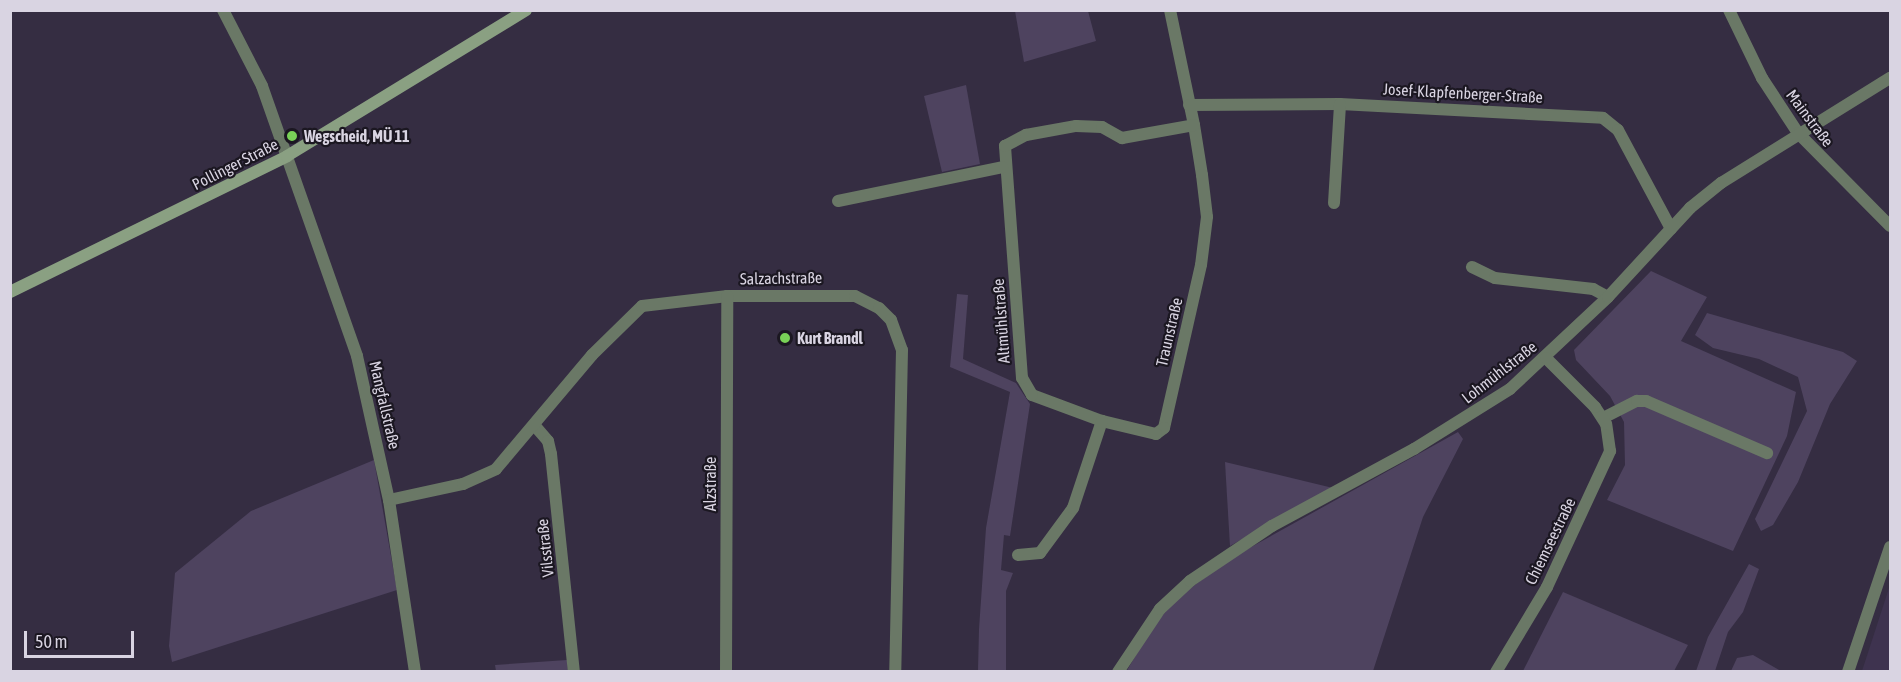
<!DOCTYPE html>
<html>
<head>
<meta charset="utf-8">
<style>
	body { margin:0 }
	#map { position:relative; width:1901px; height:682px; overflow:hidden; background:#352d42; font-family:"Asap Condensed",sans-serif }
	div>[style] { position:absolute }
	.built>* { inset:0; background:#3e334f }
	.green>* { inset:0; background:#4e435f }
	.street>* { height:12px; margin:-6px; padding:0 6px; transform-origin:6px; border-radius:6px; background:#6a7866 }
	.secondary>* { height:12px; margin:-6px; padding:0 6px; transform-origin:6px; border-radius:6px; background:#8aa082 }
	.dots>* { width:16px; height:16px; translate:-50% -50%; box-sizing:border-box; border:3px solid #1b1721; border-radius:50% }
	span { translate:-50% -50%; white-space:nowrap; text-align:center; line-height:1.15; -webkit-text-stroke:4.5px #1b1721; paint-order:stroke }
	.street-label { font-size:16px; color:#d9d4e2 }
	.poi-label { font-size:16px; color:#d9d4e2; font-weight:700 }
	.left { translate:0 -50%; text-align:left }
	.frame { position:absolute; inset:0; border:12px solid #d9d4e2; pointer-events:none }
	.scale { position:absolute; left:24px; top:631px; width:110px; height:27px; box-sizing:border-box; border:3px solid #d9d4e2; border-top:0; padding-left:8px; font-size:18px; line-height:21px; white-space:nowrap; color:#d9d4e2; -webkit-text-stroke:4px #1b1721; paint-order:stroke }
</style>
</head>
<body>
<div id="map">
	<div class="built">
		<div style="clip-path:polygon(1890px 585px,1890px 671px,1862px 671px)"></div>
	</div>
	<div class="green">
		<div style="clip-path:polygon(1015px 11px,1088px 11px,1096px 41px,1024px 62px)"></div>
		<div style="clip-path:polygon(966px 85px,980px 164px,942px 172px,924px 96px)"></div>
		<div style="clip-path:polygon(1651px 271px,1707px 297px,1681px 341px,1796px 392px,1787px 436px,1733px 551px,1607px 500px,1625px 465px,1624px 422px,1610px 396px,1576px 360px,1574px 350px)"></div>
		<div style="clip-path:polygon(957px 294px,968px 295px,963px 359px,1016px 383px,1030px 404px,1010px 536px,1004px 535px,1001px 570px,1013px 573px,1006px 591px,1006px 671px,978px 671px,979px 629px,986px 528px,1010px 392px,950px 367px)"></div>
		<div style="clip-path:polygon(1707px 313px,1843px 352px,1857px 361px,1830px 404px,1798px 482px,1773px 525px,1761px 531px,1755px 519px,1807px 411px,1798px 377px,1759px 359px,1713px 348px,1695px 335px)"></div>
		<div style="clip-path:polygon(1458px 432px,1463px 439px,1423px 517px,1373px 671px,1126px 672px,1152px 628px,1167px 610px,1185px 592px,1235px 556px)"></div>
		<div style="clip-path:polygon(374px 460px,397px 590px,172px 662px,169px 646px,175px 573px,251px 511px)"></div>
		<div style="clip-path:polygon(1225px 462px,1333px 488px,1230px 546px)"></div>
		<div style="clip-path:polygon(1749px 564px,1759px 569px,1743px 612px,1728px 632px,1715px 671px,1696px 671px,1708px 637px)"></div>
		<div style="clip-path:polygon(1563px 592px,1688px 645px,1674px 671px,1523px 671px)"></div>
		<div style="clip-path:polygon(1753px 655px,1781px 671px,1731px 671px,1737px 658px)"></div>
		<div style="clip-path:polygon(567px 660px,568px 671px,496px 671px,495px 665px)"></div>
	</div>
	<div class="street">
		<div style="left:223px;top:10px;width:85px;rotate:62.8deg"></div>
		<div style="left:262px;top:86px;width:286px;rotate:70.6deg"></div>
		<div style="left:357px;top:356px;width:148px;rotate:77.5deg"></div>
		<div style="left:389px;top:500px;width:174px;rotate:81.4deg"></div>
		<div style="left:1170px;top:10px;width:117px;rotate:78.2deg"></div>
		<div style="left:1194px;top:125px;width:51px;rotate:80.9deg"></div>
		<div style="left:1202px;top:175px;width:42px;rotate:83.2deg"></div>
		<div style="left:1207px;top:217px;width:48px;rotate:97.1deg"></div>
		<div style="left:1201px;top:265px;width:167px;rotate:102.8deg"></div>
		<div style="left:1164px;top:428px;width:10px;rotate:143deg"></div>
		<div style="left:1156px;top:434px;width:56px;rotate:-166.5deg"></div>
		<div style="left:1102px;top:421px;width:75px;rotate:-159.6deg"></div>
		<div style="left:1032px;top:395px;width:20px;rotate:-120deg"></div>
		<div style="left:1022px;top:378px;width:233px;rotate:-94.2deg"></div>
		<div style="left:1005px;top:146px;width:24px;rotate:-28deg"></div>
		<div style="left:1026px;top:135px;width:51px;rotate:-10.2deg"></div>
		<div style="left:1076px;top:126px;width:26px;rotate:2deg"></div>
		<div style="left:1102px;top:127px;width:23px;rotate:29deg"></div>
		<div style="left:1122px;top:138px;width:73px;rotate:-10.2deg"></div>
		<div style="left:1729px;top:10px;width:76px;rotate:64.1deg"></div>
		<div style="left:1762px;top:78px;width:66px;rotate:56.8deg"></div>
		<div style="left:1798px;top:133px;width:131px;rotate:45.3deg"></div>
		<div style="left:1189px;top:105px;width:151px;rotate:-0.4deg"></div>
		<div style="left:1340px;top:104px;width:263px;rotate:3deg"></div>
		<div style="left:1603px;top:118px;width:19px;rotate:39deg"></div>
		<div style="left:1618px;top:130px;width:112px;rotate:61.8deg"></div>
		<div style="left:838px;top:201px;width:168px;rotate:-11.6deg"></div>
		<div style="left:1334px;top:203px;width:99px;rotate:-86.5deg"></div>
		<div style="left:1472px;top:267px;width:25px;rotate:26deg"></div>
		<div style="left:1495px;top:278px;width:99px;rotate:6.4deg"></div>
		<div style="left:1593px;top:289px;width:17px;rotate:28deg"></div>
		<div style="left:1603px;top:418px;width:38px;rotate:-27deg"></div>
		<div style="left:1637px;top:401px;width:9px"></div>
		<div style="left:1646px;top:401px;width:132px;rotate:23.3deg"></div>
		<div style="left:535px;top:426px;width:20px;rotate:49deg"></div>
		<div style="left:548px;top:441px;width:13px;rotate:77deg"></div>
		<div style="left:551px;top:454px;width:219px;rotate:84deg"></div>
		<div style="left:389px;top:500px;width:76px;rotate:-12.2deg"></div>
		<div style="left:463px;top:484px;width:36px;rotate:-24deg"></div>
		<div style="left:496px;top:469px;width:149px;rotate:-49.9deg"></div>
		<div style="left:592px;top:355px;width:70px;rotate:-44.4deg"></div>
		<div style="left:642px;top:306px;width:86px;rotate:-6.7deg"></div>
		<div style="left:727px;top:296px;width:128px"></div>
		<div style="left:855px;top:296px;width:27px;rotate:27deg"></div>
		<div style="left:879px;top:308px;width:17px;rotate:45deg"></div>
		<div style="left:891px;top:320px;width:32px;rotate:70deg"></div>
		<div style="left:902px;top:350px;width:322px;rotate:91.2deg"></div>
		<div style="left:1018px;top:555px;width:22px;rotate:-5deg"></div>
		<div style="left:1040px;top:553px;width:56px;rotate:-53.7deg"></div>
		<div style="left:1073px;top:508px;width:92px;rotate:-71.6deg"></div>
		<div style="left:726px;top:672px;width:376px;rotate:-89.8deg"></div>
		<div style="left:1118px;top:672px;width:76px;rotate:-56.3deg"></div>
		<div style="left:1160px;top:609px;width:41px;rotate:-43deg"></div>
		<div style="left:1190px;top:581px;width:99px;rotate:-33.9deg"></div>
		<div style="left:1272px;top:526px;width:162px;rotate:-28.5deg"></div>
		<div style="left:1414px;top:449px;width:113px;rotate:-32deg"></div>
		<div style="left:1510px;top:389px;width:134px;rotate:-43.2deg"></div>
		<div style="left:1608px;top:297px;width:121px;rotate:-47.3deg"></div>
		<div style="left:1690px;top:208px;width:40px;rotate:-39deg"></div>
		<div style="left:1721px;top:183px;width:199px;rotate:-31.9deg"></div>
		<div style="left:1496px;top:672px;width:99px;rotate:-59deg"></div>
		<div style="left:1547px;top:587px;width:150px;rotate:-65.1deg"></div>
		<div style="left:1610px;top:451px;width:27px;rotate:-98deg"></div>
		<div style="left:1606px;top:424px;width:20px;rotate:-123deg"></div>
		<div style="left:1595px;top:407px;width:69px;rotate:-135deg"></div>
		<div style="left:1848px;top:672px;width:132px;rotate:-71.4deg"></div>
	</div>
	<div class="secondary">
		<div style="left:10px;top:292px;width:309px;rotate:-26.1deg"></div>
		<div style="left:287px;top:156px;width:280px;rotate:-31.4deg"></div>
	</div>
	<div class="dots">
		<div style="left:292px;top:136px;background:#79d157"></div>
		<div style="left:785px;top:338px;background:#79d157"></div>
	</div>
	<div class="street-label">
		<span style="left:1463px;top:93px;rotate:3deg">Josef-Klapfenberger-Straße</span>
		<span style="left:1810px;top:118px;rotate:53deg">Mainstraße</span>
		<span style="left:235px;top:164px;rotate:-27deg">Pollinger Straße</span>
		<span style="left:781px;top:278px;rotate:-1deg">Salzachstraße</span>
		<span style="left:1001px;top:321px;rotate:-94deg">Altmühlstraße</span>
		<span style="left:1169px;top:332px;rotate:-77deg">Traunstraße</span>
		<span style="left:1499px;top:372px;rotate:-38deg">Lohmühlstraße</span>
		<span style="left:385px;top:405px;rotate:77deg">Mangfallstraße</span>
		<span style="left:710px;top:484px;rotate:-90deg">Alzstraße</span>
		<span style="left:1550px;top:541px;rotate:-64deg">Chiemseestraße</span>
		<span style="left:545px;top:548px;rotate:-96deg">Vilsstraße</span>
	</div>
	<div class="poi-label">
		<span class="left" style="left:304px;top:136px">Wegscheid, MÜ 11</span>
		<span class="left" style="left:797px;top:338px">Kurt Brandl</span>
	</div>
	<div class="frame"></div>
	<div class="scale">50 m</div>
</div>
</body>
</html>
